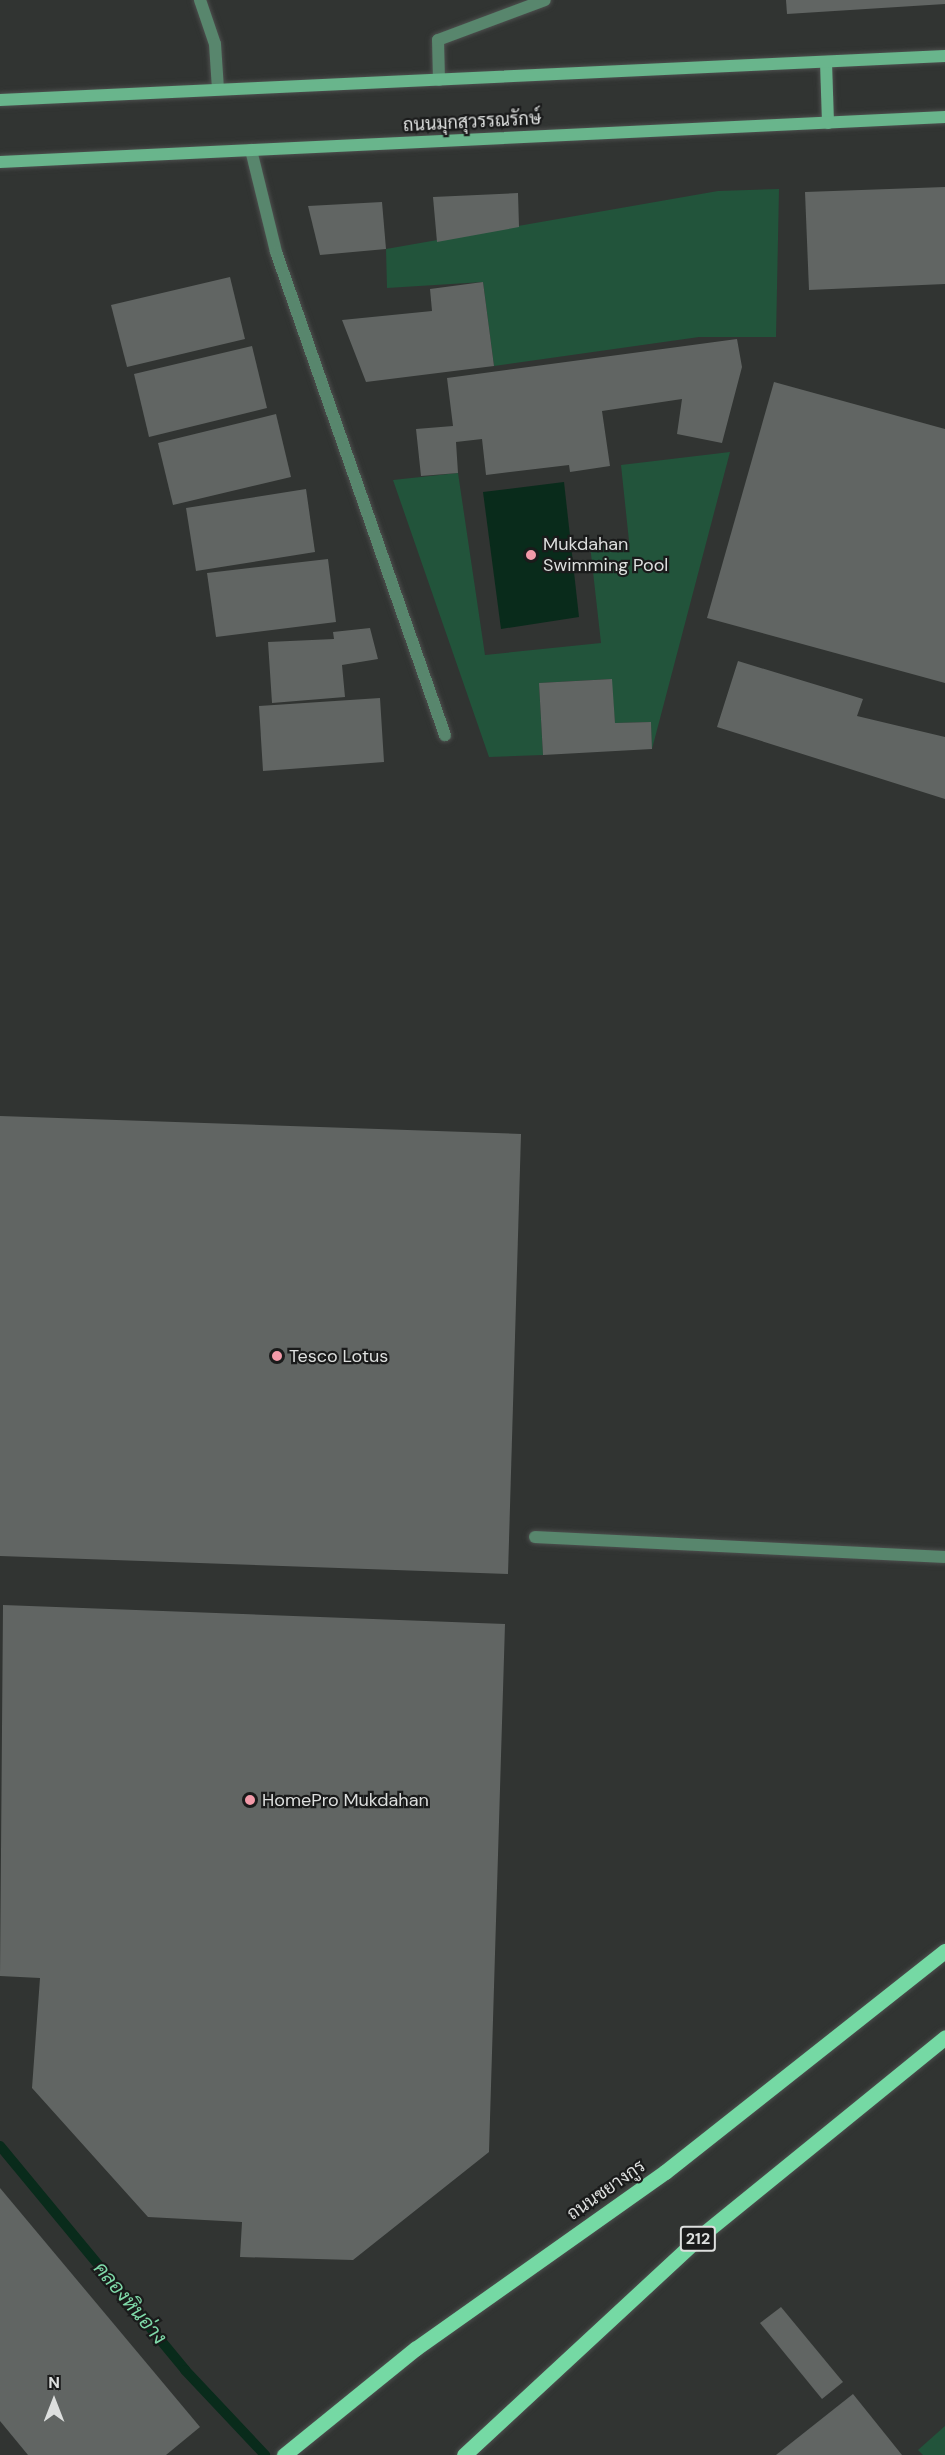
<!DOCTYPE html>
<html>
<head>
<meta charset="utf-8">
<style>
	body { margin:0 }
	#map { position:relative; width:945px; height:2455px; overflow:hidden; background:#313432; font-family:"DM Sans",Sarabun,sans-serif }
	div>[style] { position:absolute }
	.green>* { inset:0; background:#22543b }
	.water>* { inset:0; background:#092b1b }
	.stream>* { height:10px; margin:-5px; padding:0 5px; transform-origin:5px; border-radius:5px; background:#092b1b }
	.building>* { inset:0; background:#616563 }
	.roads { filter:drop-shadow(0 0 2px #4d4f4e) drop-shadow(0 0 2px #4d4f4e) }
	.lane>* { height:12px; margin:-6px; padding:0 6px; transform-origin:6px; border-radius:6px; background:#58866d }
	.street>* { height:12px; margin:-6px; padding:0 6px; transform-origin:6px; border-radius:6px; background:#58866d }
	.secondary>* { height:12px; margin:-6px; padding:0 6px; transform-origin:6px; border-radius:6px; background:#69b58c }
	.primary>* { height:15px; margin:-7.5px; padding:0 7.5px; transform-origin:7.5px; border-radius:7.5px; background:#75d9a4 }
	.dots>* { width:16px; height:16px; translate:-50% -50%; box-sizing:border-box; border:3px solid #1a1b1b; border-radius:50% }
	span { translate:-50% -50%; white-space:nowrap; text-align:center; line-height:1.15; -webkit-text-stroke:4.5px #1a1b1b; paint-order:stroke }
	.shield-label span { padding:2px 4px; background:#1a1b1b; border:2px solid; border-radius:4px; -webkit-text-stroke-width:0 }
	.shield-label { font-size:16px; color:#dddfde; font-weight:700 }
	.street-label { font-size:18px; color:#dddfde }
	.poi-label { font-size:18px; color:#dddfde }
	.left { translate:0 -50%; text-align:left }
	.water-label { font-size:20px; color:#7fdaa9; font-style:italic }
	.north { position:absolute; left:24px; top:2371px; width:60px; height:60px; -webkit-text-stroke:4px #1a1b1b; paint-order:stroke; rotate:0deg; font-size:16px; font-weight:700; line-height:24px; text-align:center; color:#dddfde }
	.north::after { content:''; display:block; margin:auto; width:21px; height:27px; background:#dddfde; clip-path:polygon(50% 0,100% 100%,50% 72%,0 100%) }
</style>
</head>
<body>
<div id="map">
	<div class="green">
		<div style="clip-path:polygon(779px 189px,776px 337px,699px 337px,494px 366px,483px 282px,387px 288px,386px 249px,718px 191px)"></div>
		<div style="clip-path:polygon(730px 452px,652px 749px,651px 722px,615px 723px,611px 679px,539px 683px,543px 755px,489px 757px,393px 480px,458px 473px,485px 655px,601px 643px,590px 545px,629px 541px,621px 465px)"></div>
		<div style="clip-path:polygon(945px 2426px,945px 2455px,923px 2455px,918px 2450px)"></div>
	</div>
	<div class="water">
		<div style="clip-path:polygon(564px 482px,579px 617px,501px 629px,483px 492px)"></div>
	</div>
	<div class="stream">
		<div style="left:0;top:2146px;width:291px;rotate:50.4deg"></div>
		<div style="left:185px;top:2370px;width:117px;rotate:46.7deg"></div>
	</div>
	<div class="building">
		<div style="clip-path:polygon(786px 0,945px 0,945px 4px,787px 14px)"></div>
		<div style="clip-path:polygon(945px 187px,945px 284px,809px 290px,805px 192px)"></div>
		<div style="clip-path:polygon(518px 193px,519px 227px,437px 242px,433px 197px)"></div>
		<div style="clip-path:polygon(382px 202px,386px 249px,320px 255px,308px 206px)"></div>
		<div style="clip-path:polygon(230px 277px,245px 339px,127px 367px,111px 305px)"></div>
		<div style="clip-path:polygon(483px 282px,494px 366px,366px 382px,342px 320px,432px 311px,430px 289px)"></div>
		<div style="clip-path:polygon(737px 339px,742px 367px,722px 443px,677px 434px,682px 399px,602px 411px,610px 466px,570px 472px,569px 465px,486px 475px,482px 439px,456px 442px,458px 473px,421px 476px,416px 429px,453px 426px,447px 378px)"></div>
		<div style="clip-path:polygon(252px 346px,267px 408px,149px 437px,134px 374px)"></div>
		<div style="clip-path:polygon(774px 382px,945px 429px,945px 683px,707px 618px)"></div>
		<div style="clip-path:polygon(276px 414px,291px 477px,173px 505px,158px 443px)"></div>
		<div style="clip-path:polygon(306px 489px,315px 552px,196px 571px,186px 508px)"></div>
		<div style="clip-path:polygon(328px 559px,336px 622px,216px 637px,207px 573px)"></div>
		<div style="clip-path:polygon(370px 628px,378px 659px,342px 665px,345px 697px,272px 703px,268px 642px,334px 639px,333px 632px)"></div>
		<div style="clip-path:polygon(738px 661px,863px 699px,857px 716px,945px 737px,945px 799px,717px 727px)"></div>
		<div style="clip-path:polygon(612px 679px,615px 723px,651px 722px,652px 749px,543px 755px,539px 683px)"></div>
		<div style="clip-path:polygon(380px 698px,384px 762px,263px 771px,259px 706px)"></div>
		<div style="clip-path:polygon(0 1116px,521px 1134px,508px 1574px,0 1556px)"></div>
		<div style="clip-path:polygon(3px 1605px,505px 1624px,489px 2152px,353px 2260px,240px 2257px,242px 2222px,148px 2217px,32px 2088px,40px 1978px,0 1976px)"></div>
		<div style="clip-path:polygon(0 2188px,200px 2427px,166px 2455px,28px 2455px,0 2421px)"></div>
		<div style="clip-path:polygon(781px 2307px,843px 2382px,822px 2399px,760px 2323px)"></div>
		<div style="clip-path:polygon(853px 2394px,902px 2455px,776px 2455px)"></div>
	</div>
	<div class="roads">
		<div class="lane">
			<div style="left:535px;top:1537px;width:410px;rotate:2.8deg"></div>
		</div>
		<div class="street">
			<div style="left:200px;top:0;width:46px;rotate:71.2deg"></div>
			<div style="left:215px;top:44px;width:45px;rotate:86.2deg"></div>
			<div style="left:439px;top:80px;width:40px;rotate:-91.4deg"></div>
			<div style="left:438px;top:40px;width:114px;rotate:-20.5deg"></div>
			<div style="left:251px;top:150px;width:105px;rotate:76.2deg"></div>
			<div style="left:276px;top:252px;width:512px;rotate:70.72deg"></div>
		</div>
		<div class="secondary">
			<div style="left:826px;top:62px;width:61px;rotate:88.1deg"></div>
			<div style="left:0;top:100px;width:946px;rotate:-2.67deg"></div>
			<div style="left:0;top:162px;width:946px;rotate:-2.73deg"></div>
		</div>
		<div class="primary">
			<div style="left:284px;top:2455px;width:169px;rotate:-39deg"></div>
			<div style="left:415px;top:2349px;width:306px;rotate:-35.3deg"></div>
			<div style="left:665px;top:2172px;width:357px;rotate:-38.3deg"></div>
			<div style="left:464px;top:2455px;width:326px;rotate:-42.8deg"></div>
			<div style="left:703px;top:2234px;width:312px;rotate:-39.1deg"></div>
		</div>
	</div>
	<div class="dots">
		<div style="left:531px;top:555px;background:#f39aa9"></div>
		<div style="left:277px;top:1356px;background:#f39aa9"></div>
		<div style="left:250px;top:1800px;background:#f39aa9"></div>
	</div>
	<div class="shield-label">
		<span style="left:698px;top:2239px">212</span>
	</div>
	<div class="street-label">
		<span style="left:472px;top:122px;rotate:-3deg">ถนนมุกสุวรรณรักษ์</span>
		<span style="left:606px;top:2190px;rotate:-35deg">ถนนชยางกูร</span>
	</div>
	<div class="poi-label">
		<span class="left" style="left:543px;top:555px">Mukdahan<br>Swimming Pool</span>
		<span class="left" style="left:289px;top:1356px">Tesco Lotus</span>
		<span class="left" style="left:262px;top:1800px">HomePro Mukdahan</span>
	</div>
	<div class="water-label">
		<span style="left:130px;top:2303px;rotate:50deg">คลองหินอ่าง</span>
	</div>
	<div class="north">N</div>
</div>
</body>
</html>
